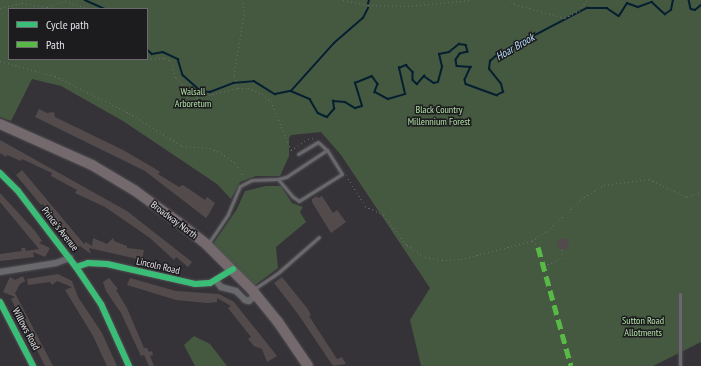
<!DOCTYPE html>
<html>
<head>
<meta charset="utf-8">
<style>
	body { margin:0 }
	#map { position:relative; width:701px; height:366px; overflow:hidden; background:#353338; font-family:"PT Sans Narrow",sans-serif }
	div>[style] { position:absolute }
	.green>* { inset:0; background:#455941 }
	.stream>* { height:1.5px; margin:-0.75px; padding:0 0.75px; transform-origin:0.75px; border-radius:0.75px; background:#051f31 }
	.building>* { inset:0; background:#534b4b }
	.path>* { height:1px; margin-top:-0.5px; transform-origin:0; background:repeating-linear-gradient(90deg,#6b6a6d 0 1px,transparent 0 4px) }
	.roads { filter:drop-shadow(0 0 1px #514f53) drop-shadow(0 0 1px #514f53) }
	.service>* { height:3px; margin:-1.5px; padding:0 1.5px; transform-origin:1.5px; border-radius:1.5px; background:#69696b }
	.minor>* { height:6px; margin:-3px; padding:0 3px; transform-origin:3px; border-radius:3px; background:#69696b }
	.trunk>* { height:10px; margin:-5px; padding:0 5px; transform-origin:5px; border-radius:5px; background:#74696c }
	.quiet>* { height:5px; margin-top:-2.5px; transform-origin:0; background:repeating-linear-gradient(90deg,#58b947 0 10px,transparent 0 15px) }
	.cycleway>* { height:6px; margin:-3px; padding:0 3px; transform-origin:3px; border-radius:3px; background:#3abd76 }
	span { translate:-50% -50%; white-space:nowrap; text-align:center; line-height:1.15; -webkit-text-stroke:3px #1c1b1e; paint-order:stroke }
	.park-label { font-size:10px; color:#b1e1a5 }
	.street-label { font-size:10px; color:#e3e1e6 }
	.water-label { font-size:11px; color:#b7defb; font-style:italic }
	.legend { position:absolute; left:8px; top:8px; width:140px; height:52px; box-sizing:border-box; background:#1c1b1e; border:1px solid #6c6a6e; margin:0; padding:5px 7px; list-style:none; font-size:12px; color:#e3e1e6 }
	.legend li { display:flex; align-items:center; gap:8px; height:20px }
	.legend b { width:20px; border:1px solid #6c6a6e }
</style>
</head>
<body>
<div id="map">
	<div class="green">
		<div style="clip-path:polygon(evenodd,0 0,701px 0,701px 342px,653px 366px,421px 366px,410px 320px,430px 288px,341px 155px,321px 132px,291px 135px,289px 138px,289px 156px,280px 176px,256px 176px,240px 182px,231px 199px,217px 184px,123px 121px,61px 86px,32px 79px,11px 121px,0 117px,0 0,9px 9px,147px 9px,147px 59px,9px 59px,9px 9px)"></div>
		<div style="clip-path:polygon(266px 186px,281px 186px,292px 203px,303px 207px,300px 212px,306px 222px,276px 247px,278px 268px,254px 286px,213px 244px,237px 209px,245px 191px)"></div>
		<div style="clip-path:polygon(194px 336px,210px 344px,227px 366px,195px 366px,184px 345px)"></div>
	</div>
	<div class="stream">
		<div style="left:85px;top:0;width:22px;rotate:24deg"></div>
		<div style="left:689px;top:0;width:9px;rotate:77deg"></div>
		<div style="left:691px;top:9px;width:4px;rotate:14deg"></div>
		<div style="left:695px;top:10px;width:8px;rotate:-40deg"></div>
		<div style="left:368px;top:4px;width:4px;rotate:-76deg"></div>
		<div style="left:147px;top:49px;width:7px;rotate:45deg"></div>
		<div style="left:152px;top:54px;width:11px;rotate:-10deg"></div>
		<div style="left:163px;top:52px;width:17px;rotate:25deg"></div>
		<div style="left:178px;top:59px;width:17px;rotate:73deg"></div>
		<div style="left:183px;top:75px;width:24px;rotate:42deg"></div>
		<div style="left:201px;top:91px;width:9px;rotate:6deg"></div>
		<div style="left:210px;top:92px;width:25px;rotate:-21deg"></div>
		<div style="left:233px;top:83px;width:21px;rotate:-5deg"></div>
		<div style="left:254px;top:81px;width:25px;rotate:32deg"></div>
		<div style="left:275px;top:94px;width:16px;rotate:-11deg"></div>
		<div style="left:291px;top:91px;width:21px;rotate:23deg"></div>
		<div style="left:310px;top:99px;width:16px;rotate:60deg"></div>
		<div style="left:318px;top:113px;width:10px;rotate:24deg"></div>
		<div style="left:327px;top:117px;width:11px;rotate:-49deg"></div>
		<div style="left:334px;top:109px;width:8px;rotate:-97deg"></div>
		<div style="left:333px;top:101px;width:12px;rotate:5deg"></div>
		<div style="left:345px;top:102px;width:12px;rotate:31deg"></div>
		<div style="left:355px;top:108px;width:7px;rotate:-16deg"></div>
		<div style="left:362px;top:106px;width:24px;rotate:-107deg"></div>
		<div style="left:355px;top:83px;width:18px;rotate:-22deg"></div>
		<div style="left:372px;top:76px;width:10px;rotate:53deg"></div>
		<div style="left:378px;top:84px;width:9px;rotate:111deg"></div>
		<div style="left:375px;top:92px;width:15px;rotate:28deg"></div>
		<div style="left:388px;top:99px;width:18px;rotate:-16deg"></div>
		<div style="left:405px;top:94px;width:27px;rotate:-103deg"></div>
		<div style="left:399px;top:68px;width:8px;rotate:-23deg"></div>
		<div style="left:406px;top:65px;width:10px;rotate:45deg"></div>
		<div style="left:413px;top:72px;width:8px;rotate:90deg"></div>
		<div style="left:413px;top:80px;width:6px;rotate:45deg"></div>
		<div style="left:417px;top:84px;width:11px;rotate:-49deg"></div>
		<div style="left:424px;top:76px;width:12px;rotate:35deg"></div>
		<div style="left:434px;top:83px;width:4px;rotate:-14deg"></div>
		<div style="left:438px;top:82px;width:16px;rotate:-75deg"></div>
		<div style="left:442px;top:67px;width:13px;rotate:-103deg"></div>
		<div style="left:439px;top:54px;width:10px;rotate:-11deg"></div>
		<div style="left:449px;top:52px;width:13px;rotate:-39deg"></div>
		<div style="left:459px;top:44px;width:7px;rotate:8deg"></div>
		<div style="left:466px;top:45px;width:7px;rotate:74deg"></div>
		<div style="left:468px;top:52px;width:8px;rotate:166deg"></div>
		<div style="left:460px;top:54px;width:7px;rotate:124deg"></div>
		<div style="left:456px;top:60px;width:6px;rotate:81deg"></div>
		<div style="left:457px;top:66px;width:14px;rotate:4deg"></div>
		<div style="left:471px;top:67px;width:14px;rotate:115deg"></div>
		<div style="left:465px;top:80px;width:4px;rotate:76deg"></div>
		<div style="left:466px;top:84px;width:33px;rotate:20deg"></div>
		<div style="left:497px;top:95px;width:7px;rotate:-27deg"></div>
		<div style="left:503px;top:92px;width:8px;rotate:-104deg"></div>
		<div style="left:501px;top:84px;width:19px;rotate:-129deg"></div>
		<div style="left:489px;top:69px;width:8px;rotate:-83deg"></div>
		<div style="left:490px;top:61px;width:9px;rotate:-41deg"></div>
		<div style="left:497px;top:55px;width:102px;rotate:-27.6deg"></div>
		<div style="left:587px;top:8px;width:20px"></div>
		<div style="left:607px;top:8px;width:14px;rotate:34deg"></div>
		<div style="left:619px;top:16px;width:15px;rotate:-58deg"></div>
		<div style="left:627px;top:3px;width:12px;rotate:20deg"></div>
		<div style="left:638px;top:7px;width:15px;rotate:-20deg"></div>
		<div style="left:652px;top:2px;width:18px;rotate:43deg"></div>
		<div style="left:665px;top:14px;width:7px;rotate:-34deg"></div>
		<div style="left:671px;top:10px;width:10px;rotate:-79deg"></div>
		<div style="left:291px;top:91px;width:64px;rotate:-48.1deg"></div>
		<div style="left:334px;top:43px;width:38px;rotate:-41deg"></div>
		<div style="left:363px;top:18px;width:11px;rotate:-63deg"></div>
	</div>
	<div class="building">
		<div style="clip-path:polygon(39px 109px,47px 113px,54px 112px,55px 117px,123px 150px,154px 168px,160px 172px,158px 174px,179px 187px,183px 185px,205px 200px,207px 197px,215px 203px,209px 214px,206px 218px,145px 171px,35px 117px)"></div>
		<div style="clip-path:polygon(0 140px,127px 211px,192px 262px,188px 267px,176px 257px,174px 260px,150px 238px,105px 207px,75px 193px,77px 190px,51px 176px,52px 173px,22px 159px,21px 161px,7px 155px,6px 157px,0 153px)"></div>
		<div style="clip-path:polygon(22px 170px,84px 244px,86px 242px,92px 246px,93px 238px,107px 244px,113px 238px,114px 241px,127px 246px,127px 248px,144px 250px,142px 260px,89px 248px,91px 254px,80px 246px,77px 248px,45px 207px,43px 204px,41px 205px,16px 175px)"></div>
		<div style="clip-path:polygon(0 193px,35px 231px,42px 241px,39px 243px,50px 248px,45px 257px,33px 252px,34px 257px,0 261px,0 254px,22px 251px,21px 248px,25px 248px,26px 251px,39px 249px,0 202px)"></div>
		<div style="clip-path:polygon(317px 196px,318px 198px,322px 196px,333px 213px,337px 210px,346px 222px,331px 233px,312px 202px,312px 199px)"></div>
		<div style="clip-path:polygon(558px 239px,569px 239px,568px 249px,558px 249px)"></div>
		<div style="clip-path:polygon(58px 274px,72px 281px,78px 297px,102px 333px,117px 366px,107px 366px,93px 336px,65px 290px,72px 287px,57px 281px,52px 285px,50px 282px,28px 285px,27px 279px)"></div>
		<div style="clip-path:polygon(23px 276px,25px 281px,20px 284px,15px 293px,53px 366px,45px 366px,11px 299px,15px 297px,3px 292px,10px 277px,15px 280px)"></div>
		<div style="clip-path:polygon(282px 277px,307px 308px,311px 315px,309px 316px,337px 359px,342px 357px,346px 364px,333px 366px,298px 314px,274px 283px)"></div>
		<div style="clip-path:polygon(109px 278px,118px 289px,116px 290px,127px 308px,144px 348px,147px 348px,149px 352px,152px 351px,153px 355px,150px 356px,154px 366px,149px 366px,144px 355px,141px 356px,121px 313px,106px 291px,103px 282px)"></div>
		<div style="clip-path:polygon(130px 278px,176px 291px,219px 294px,234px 302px,277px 356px,267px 362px,262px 349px,254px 346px,248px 339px,251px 337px,228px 308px,231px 306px,217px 298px,217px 302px,208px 303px,176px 300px,127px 285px)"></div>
	</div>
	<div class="path">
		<div style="left:343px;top:0;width:25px;rotate:11deg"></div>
		<div style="left:368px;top:5px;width:40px;rotate:1.4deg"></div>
		<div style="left:408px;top:6px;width:64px;rotate:-5.4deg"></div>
		<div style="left:510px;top:0;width:6px;rotate:45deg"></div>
		<div style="left:514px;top:4px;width:53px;rotate:15.4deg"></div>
		<div style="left:565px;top:18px;width:16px;rotate:-27deg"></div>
		<div style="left:579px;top:11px;width:14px;rotate:-54deg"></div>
		<div style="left:0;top:8px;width:23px;rotate:-13deg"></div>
		<div style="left:22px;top:3px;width:25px;rotate:9deg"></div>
		<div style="left:47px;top:7px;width:19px;rotate:-18deg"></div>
		<div style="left:65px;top:1px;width:25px;rotate:18deg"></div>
		<div style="left:147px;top:59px;width:18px;rotate:-3deg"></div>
		<div style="left:165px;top:58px;width:7px;rotate:27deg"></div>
		<div style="left:171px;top:61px;width:18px;rotate:74deg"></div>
		<div style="left:176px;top:78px;width:29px;rotate:44deg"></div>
		<div style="left:197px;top:98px;width:42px;rotate:-13.7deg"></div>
		<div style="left:238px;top:88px;width:10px"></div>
		<div style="left:248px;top:88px;width:15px;rotate:23deg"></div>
		<div style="left:262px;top:94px;width:11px;rotate:38deg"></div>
		<div style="left:271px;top:101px;width:53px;rotate:67.8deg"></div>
		<div style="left:291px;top:150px;width:20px;rotate:-33deg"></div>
		<div style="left:308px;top:139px;width:7px;rotate:-8deg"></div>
		<div style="left:0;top:61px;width:57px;rotate:15.3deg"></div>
		<div style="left:55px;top:76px;width:83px;rotate:26.6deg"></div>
		<div style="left:129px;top:113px;width:62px;rotate:31.9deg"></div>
		<div style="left:182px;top:146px;width:28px;rotate:4deg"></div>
		<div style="left:210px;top:148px;width:12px;rotate:24deg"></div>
		<div style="left:221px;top:153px;width:18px;rotate:34deg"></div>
		<div style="left:236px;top:163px;width:17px;rotate:62deg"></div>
		<div style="left:238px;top:88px;width:14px;rotate:-107deg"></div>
		<div style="left:234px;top:75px;width:61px;rotate:-80.5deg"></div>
		<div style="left:244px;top:15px;width:15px;rotate:-94deg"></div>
		<div style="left:346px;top:175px;width:36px;rotate:58deg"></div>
		<div style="left:365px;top:206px;width:21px;rotate:25deg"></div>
		<div style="left:384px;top:215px;width:38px;rotate:53deg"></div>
		<div style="left:407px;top:245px;width:22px;rotate:34deg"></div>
		<div style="left:425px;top:257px;width:17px;rotate:10deg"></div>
		<div style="left:442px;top:260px;width:19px;rotate:-3deg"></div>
		<div style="left:461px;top:259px;width:73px;rotate:-14.2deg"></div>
		<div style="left:532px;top:241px;width:8px;rotate:45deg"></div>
		<div style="left:532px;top:241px;width:18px;rotate:-34deg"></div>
		<div style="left:547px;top:231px;width:50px;rotate:-42.6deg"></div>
		<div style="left:584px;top:197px;width:23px;rotate:-31deg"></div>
		<div style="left:604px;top:185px;width:45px;rotate:-7.6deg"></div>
		<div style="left:649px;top:179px;width:42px;rotate:25.3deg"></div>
		<div style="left:687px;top:197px;width:15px;rotate:-20deg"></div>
		<div style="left:544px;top:266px;width:20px;rotate:-24deg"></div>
		<div style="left:562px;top:258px;width:9px;rotate:-90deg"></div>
	</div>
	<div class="roads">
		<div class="service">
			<div style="left:327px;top:150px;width:28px;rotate:58deg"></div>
			<div style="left:342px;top:174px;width:51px;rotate:147.9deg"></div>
			<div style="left:299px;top:201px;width:7px;rotate:-146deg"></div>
			<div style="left:293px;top:197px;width:23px;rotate:-130deg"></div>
			<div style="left:278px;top:179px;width:8px;rotate:-14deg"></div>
			<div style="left:286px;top:177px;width:49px;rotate:-33.4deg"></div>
			<div style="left:298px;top:154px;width:23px;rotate:-31deg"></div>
			<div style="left:318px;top:142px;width:12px;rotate:42deg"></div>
			<div style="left:208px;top:244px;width:36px;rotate:-56deg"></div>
			<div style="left:228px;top:214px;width:30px;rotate:-67deg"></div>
			<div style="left:240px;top:186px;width:13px;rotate:-27deg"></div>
			<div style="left:252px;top:180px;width:26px;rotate:-2deg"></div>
			<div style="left:254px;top:289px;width:30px;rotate:-34deg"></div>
			<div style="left:279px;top:272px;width:53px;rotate:-41.2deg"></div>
			<div style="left:680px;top:294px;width:72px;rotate:90deg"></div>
		</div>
		<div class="minor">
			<div style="left:0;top:173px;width:25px;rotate:45deg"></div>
			<div style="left:18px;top:191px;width:96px;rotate:52.7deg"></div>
			<div style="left:76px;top:267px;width:45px;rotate:56deg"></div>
			<div style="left:101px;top:304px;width:68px;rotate:65.7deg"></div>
			<div style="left:76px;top:267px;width:13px;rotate:-18deg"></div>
			<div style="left:88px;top:263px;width:19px;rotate:3deg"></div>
			<div style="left:107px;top:264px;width:90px;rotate:12.8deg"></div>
			<div style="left:195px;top:284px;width:15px;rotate:-4deg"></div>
			<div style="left:210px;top:283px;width:27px;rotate:-31deg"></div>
			<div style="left:0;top:272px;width:57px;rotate:-9.1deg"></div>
			<div style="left:56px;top:263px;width:15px;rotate:-20deg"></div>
			<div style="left:216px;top:281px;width:8px;rotate:50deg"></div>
			<div style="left:221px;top:287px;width:16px;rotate:15deg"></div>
			<div style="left:236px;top:291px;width:13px;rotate:45deg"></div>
			<div style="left:245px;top:300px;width:4px;rotate:14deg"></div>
			<div style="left:249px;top:301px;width:9px;rotate:-41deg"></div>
			<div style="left:0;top:302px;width:72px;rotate:62.7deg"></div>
		</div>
		<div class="trunk">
			<div style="left:0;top:124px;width:101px;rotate:24deg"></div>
			<div style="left:92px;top:165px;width:49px;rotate:30.8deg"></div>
			<div style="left:134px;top:190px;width:54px;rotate:36deg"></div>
			<div style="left:178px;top:222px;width:37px;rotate:38deg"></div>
			<div style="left:207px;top:245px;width:64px;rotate:45deg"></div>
			<div style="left:252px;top:290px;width:41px;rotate:50.9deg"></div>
			<div style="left:278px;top:322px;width:53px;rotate:55.7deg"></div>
		</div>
	</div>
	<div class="quiet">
		<div style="left:538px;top:247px;width:123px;rotate:74.5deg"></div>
	</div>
	<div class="cycleway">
		<div style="left:0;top:173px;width:25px;rotate:45deg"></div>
		<div style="left:18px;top:191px;width:96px;rotate:52.7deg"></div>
		<div style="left:76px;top:267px;width:45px;rotate:56deg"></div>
		<div style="left:101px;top:304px;width:68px;rotate:65.7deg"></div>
		<div style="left:76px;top:267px;width:13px;rotate:-18deg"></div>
		<div style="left:88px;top:263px;width:19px;rotate:3deg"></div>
		<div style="left:107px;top:264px;width:90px;rotate:12.8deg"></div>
		<div style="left:195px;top:284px;width:15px;rotate:-4deg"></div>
		<div style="left:210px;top:283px;width:27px;rotate:-31deg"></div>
		<div style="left:0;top:302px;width:72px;rotate:62.7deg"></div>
	</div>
	<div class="park-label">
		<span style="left:193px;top:97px">Walsall<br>Arboretum</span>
		<span style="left:439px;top:115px">Black Country<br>Millennium Forest</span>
		<span style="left:643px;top:326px">Sutton Road<br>Allotments</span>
	</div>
	<div class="street-label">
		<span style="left:174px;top:220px;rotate:37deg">Broadway North</span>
		<span style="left:60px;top:229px;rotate:52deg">Prince's Avenue</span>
		<span style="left:158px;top:266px;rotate:13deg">Lincoln Road</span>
		<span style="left:26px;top:329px;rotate:62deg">Willows Road</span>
	</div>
	<div class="water-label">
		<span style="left:515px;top:47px;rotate:-30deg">Hoar Brook</span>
	</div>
	<ul class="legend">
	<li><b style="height:5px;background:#3abd76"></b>Cycle path</li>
	<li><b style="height:5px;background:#58b947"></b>Path</li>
	</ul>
</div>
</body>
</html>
